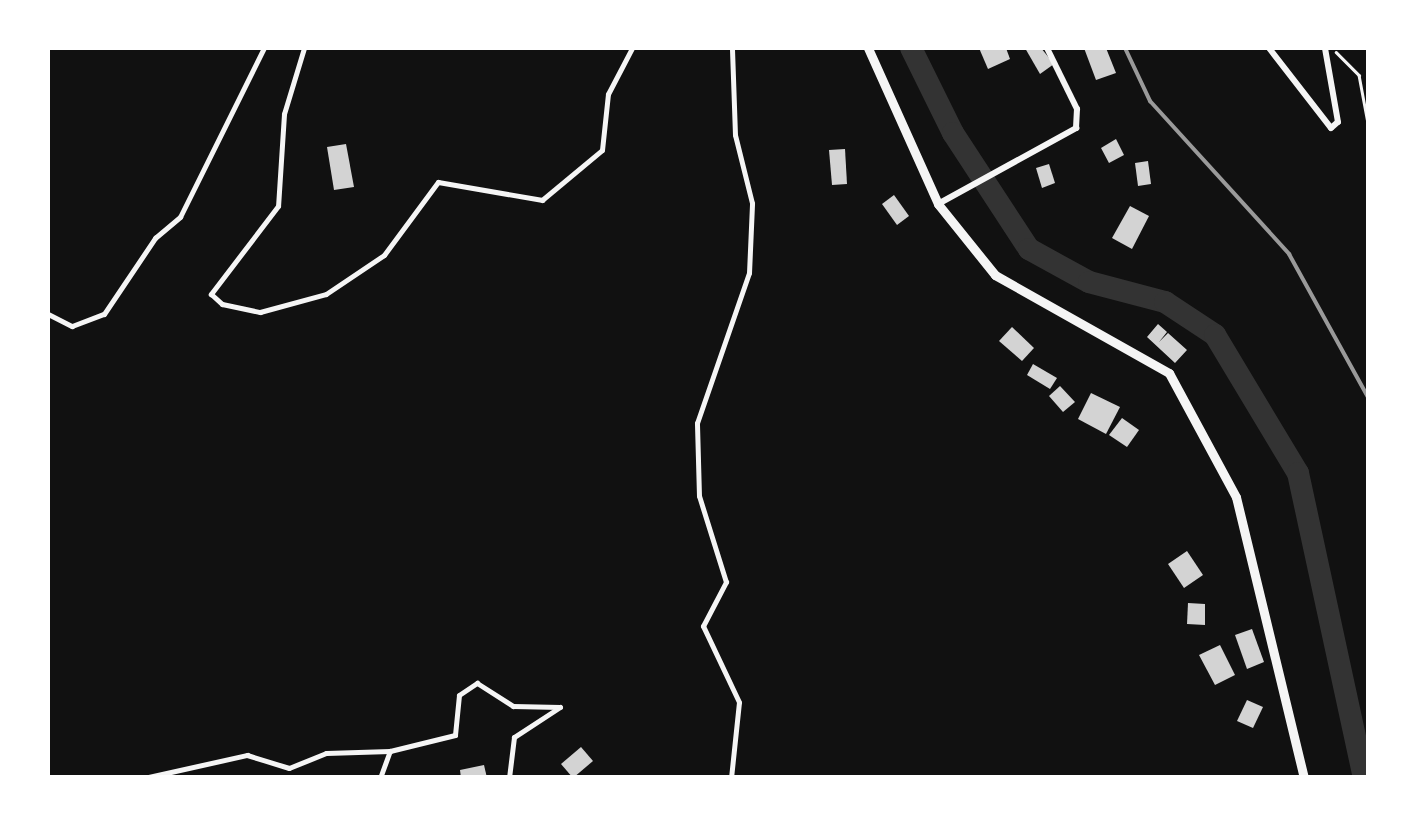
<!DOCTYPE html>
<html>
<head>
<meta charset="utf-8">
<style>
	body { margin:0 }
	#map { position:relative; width:1416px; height:825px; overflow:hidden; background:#111; font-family:Manrope,sans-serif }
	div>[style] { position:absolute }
	.river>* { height:22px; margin:-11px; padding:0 11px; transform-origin:11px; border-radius:11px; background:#333 }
	.building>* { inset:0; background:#d3d3d3 }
	.path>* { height:2.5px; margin:-1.25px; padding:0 1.25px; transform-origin:1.25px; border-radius:1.25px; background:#f5f5f5 }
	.minor>* { height:5px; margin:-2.5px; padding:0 2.5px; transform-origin:2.5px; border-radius:2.5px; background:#f5f5f5 }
	.tertiary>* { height:6px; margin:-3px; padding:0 3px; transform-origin:3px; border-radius:3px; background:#f5f5f5 }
	.trunk>* { height:9px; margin:-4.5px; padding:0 4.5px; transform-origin:4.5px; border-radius:4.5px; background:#f5f5f5 }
	.rail>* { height:4px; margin:-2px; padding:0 2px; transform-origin:2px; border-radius:2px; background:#9a9a9a }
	span { translate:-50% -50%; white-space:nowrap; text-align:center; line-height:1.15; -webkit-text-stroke:8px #fff; paint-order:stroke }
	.frame { position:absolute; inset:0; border:50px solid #fff; pointer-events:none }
</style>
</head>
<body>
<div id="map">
	<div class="river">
		<div style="left:911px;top:48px;width:95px;rotate:63.7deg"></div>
		<div style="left:953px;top:133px;width:139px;rotate:56.8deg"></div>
		<div style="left:1029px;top:249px;width:68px;rotate:28.8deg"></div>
		<div style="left:1089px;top:282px;width:79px;rotate:14.7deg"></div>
		<div style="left:1165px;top:302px;width:60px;rotate:33.4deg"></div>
		<div style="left:1215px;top:335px;width:161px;rotate:59deg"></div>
		<div style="left:1298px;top:473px;width:312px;rotate:77.8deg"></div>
	</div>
	<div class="building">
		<div style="clip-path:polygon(979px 48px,1006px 48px,1010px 59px,988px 69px)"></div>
		<div style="clip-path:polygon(1025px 48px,1041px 48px,1054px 64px,1040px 74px)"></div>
		<div style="clip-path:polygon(1084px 48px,1106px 48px,1116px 73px,1096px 80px)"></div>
		<div style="clip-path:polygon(1116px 139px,1124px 155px,1109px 163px,1101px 148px)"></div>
		<div style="clip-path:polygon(346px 144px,354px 187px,334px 190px,327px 147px)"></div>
		<div style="clip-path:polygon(845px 149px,847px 184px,832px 185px,829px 150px)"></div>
		<div style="clip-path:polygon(1148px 161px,1151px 184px,1138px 186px,1135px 163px)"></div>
		<div style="clip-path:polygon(1049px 164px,1055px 183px,1042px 188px,1036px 168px)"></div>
		<div style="clip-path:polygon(894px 195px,909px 216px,897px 225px,882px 204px)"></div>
		<div style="clip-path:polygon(1130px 206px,1149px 216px,1132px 249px,1112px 238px)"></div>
		<div style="clip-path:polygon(1158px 324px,1167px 332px,1159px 342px,1168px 333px,1187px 350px,1175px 363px,1147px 337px)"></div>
		<div style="clip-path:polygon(1012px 327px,1034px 348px,1022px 361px,999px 341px)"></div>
		<div style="clip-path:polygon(1033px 364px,1057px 378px,1050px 389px,1027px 375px)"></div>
		<div style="clip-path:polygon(1060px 386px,1075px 402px,1063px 412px,1049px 396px)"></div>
		<div style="clip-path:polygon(1091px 393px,1120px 407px,1106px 434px,1078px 419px)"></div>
		<div style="clip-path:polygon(1122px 418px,1139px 430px,1127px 447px,1109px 435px)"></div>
		<div style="clip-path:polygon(1187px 551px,1203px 575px,1184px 588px,1168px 564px)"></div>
		<div style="clip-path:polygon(1188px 603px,1205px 604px,1205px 625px,1187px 624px)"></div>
		<div style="clip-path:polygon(1252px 629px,1264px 662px,1247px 669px,1235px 635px)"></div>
		<div style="clip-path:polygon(1220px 645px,1235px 675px,1215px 685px,1199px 655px)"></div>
		<div style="clip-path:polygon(1247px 700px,1263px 707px,1253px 728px,1237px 721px)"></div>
		<div style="clip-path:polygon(581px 747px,593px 761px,573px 778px,561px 764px)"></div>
		<div style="clip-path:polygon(484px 765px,487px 778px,461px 778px,460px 770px)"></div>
	</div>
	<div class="path">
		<div style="left:1336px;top:52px;width:33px;rotate:45deg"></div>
		<div style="left:1359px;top:75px;width:49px;rotate:79.4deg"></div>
	</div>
	<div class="minor">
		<div style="left:304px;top:48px;width:69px;rotate:106.9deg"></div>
		<div style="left:284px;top:114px;width:92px;rotate:93.7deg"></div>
		<div style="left:278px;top:206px;width:111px;rotate:127.3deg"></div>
		<div style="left:211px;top:294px;width:15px;rotate:42deg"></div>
		<div style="left:222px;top:304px;width:39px;rotate:12deg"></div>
		<div style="left:260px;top:312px;width:68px;rotate:-15.3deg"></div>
		<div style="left:326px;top:294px;width:70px;rotate:-33.9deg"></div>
		<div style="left:384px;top:255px;width:91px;rotate:-53.5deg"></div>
		<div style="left:438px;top:182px;width:106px;rotate:9.8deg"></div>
		<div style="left:542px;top:200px;width:78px;rotate:-39.8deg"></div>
		<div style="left:602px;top:150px;width:56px;rotate:-83.9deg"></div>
		<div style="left:608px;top:94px;width:52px;rotate:-62.4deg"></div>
		<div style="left:48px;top:314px;width:27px;rotate:27deg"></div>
		<div style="left:72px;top:326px;width:34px;rotate:-21deg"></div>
		<div style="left:104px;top:314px;width:92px;rotate:-56.1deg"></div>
		<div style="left:155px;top:238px;width:33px;rotate:-40deg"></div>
		<div style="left:180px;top:217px;width:189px;rotate:-63.6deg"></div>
		<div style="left:144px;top:778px;width:106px;rotate:-12.6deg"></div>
		<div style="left:247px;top:755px;width:44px;rotate:17.2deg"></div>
		<div style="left:289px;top:768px;width:40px;rotate:-22deg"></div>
		<div style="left:326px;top:753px;width:64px;rotate:-1.8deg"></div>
		<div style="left:380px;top:778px;width:29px;rotate:-70deg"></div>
		<div style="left:390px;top:751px;width:67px;rotate:-13.8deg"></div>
		<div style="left:455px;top:735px;width:40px;rotate:-84.3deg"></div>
		<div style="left:459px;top:695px;width:22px;rotate:-34deg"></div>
		<div style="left:477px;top:683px;width:43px;rotate:32.6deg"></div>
		<div style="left:513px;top:706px;width:47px;rotate:1.2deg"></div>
		<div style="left:560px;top:707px;width:55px;rotate:146.9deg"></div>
		<div style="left:514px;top:737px;width:41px;rotate:97deg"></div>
		<div style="left:731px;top:778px;width:76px;rotate:-84deg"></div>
		<div style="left:739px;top:702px;width:84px;rotate:-115.3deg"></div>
		<div style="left:703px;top:626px;width:50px;rotate:-62.4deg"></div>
		<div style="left:726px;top:582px;width:90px;rotate:-107.4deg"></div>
		<div style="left:699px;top:496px;width:73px;rotate:-91.6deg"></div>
		<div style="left:697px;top:423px;width:159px;rotate:-70.9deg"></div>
		<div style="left:749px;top:273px;width:70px;rotate:-87.5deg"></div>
		<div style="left:752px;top:203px;width:70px;rotate:-104deg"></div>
		<div style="left:735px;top:135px;width:87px;rotate:-92deg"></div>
	</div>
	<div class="tertiary">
		<div style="left:1269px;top:48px;width:101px;rotate:52.2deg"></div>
		<div style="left:1331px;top:128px;width:9px;rotate:-41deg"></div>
		<div style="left:1338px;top:122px;width:75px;rotate:-100deg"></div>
		<div style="left:938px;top:204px;width:158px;rotate:-28.8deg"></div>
		<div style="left:1076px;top:128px;width:19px;rotate:-87deg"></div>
		<div style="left:1077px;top:109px;width:68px;rotate:-116.2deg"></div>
	</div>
	<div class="trunk">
		<div style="left:868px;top:48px;width:171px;rotate:65.8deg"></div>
		<div style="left:938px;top:204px;width:91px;rotate:51.2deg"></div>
		<div style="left:995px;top:275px;width:200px;rotate:29.4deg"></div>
		<div style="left:1169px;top:373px;width:141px;rotate:61.6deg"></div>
		<div style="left:1236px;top:497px;width:289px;rotate:76.4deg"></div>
	</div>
	<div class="rail">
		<div style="left:1125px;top:48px;width:59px;rotate:64.7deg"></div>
		<div style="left:1150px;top:101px;width:207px;rotate:47.7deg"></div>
		<div style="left:1289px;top:254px;width:163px;rotate:61.1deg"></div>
	</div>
	<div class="frame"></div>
</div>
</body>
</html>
